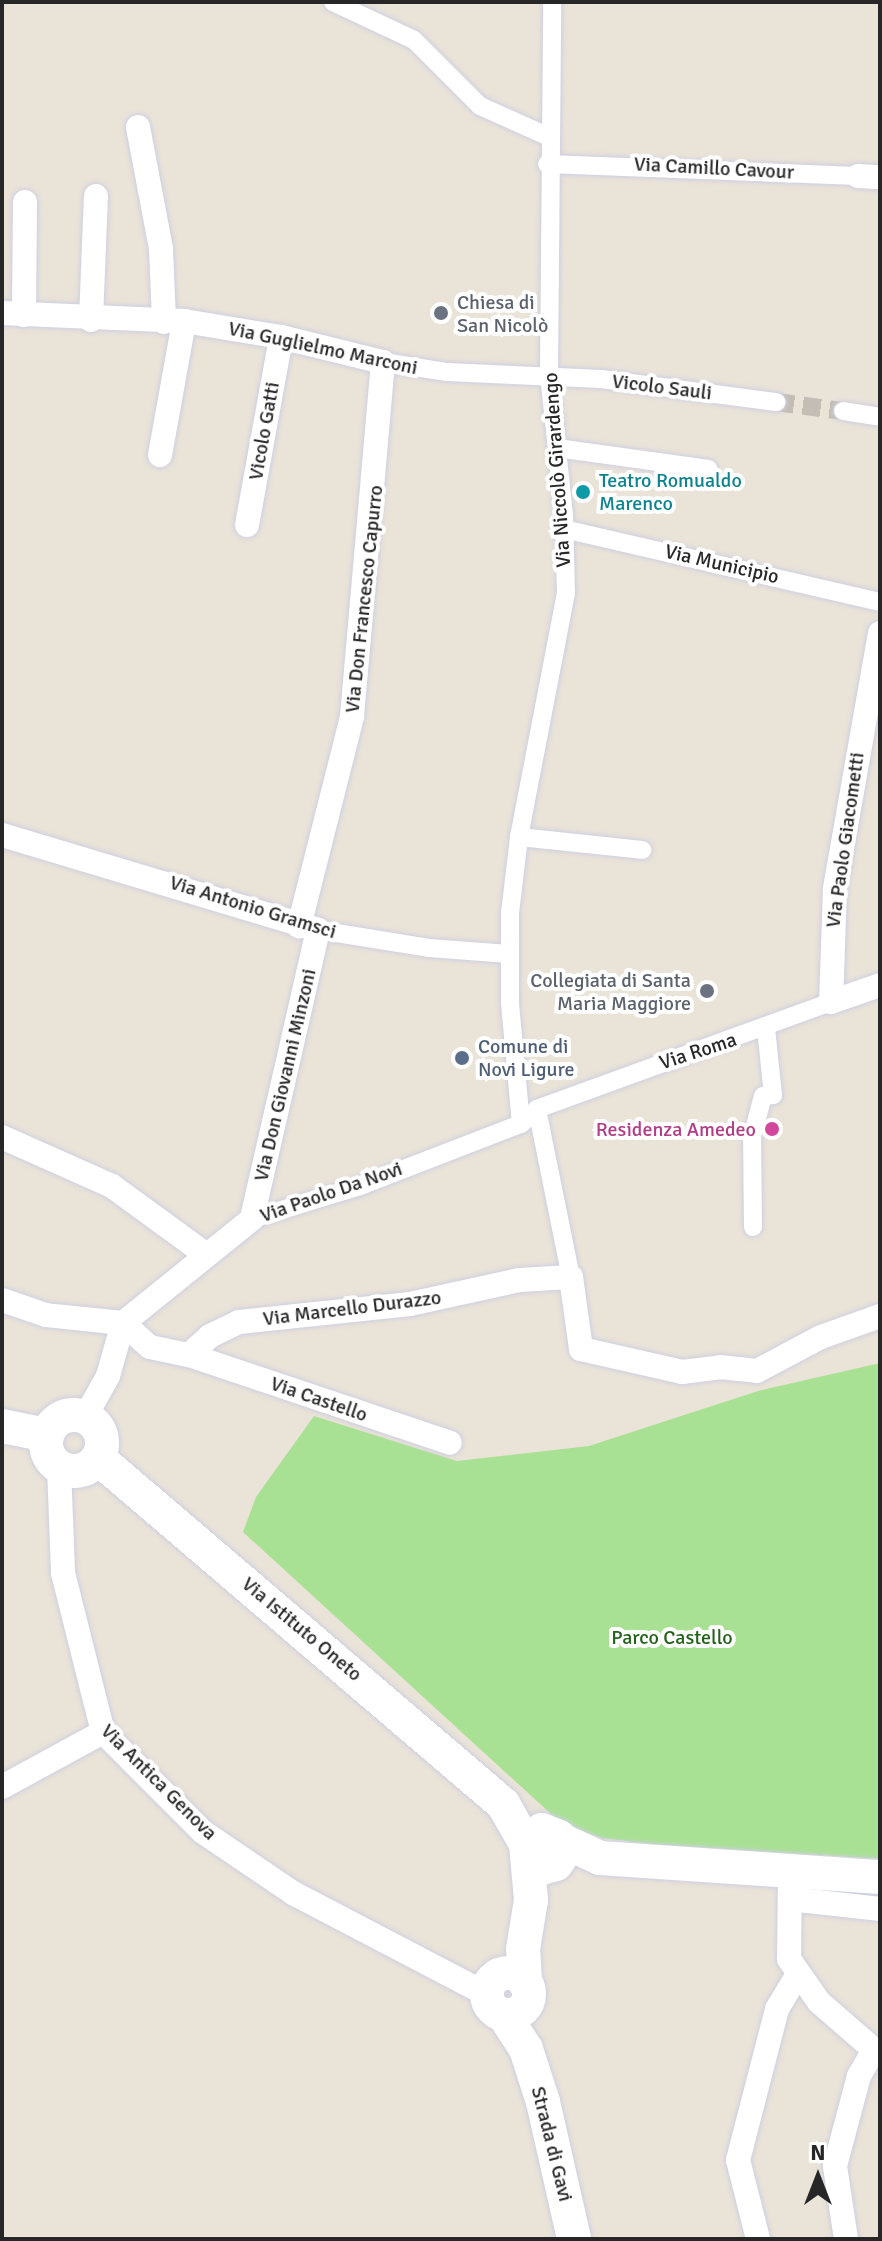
<!DOCTYPE html>
<html>
<head>
<meta charset="utf-8">
<style>
	body { margin:0 }
	#map { position:relative; width:882px; height:2241px; overflow:hidden; background:#eae3d8; font-family:Signika,sans-serif }
	div>[style] { position:absolute }
	.green>* { inset:0; background:#a9e194 }
	.pedestrian-tunnel>* { height:18px; margin-top:-9px; transform-origin:0; background:repeating-linear-gradient(90deg,#c3bdb5 0 18px,transparent 0 27px) }
	.roads { filter:drop-shadow(0 0 2px #ced0e0) drop-shadow(0 0 2px #ced0e0) }
	.pedestrian>* { height:18px; margin:-9px; padding:0 9px; transform-origin:9px; border-radius:9px; background:#fff }
	.minor>* { height:24px; margin:-12px; padding:0 12px; transform-origin:12px; border-radius:12px; background:#fff }
	.secondary>* { height:34px; margin:-17px; padding:0 17px; transform-origin:17px; border-radius:17px; background:#fff }
	.secondary>.ring { margin:-17px; padding:0; box-sizing:content-box; background:none; border:34px solid #fff; border-radius:50% }
	.dots>* { width:22px; height:22px; translate:-50% -50%; box-sizing:border-box; border:4px solid #fff; border-radius:50% }
	span { translate:-50% -50%; white-space:nowrap; text-align:center; line-height:1.15; -webkit-text-stroke:8px #fff; paint-order:stroke }
	.street-label { font-size:20px; color:#272727 }
	.worship-label { font-size:20px; color:#5b616d }
	.left { translate:0 -50%; text-align:left }
	.right { translate:-100% -50%; text-align:right }
	.culture-label { font-size:20px; color:#0d838f }
	.service-label { font-size:20px; color:#4e5e75 }
	.hotel-label { font-size:20px; color:#b23c85 }
	.park-label { font-size:20px; color:#236219 }
	.frame { position:absolute; inset:0; border:4px solid #272727; pointer-events:none }
	.north { position:absolute; left:778px; top:2137px; width:80px; height:80px; -webkit-text-stroke:6px #fff; paint-order:stroke; rotate:0deg; font-size:22px; font-weight:700; line-height:32px; text-align:center; color:#272727 }
	.north::after { content:''; display:block; margin:auto; width:28px; height:36px; background:#272727; clip-path:polygon(50% 0,100% 100%,50% 72%,0 100%) }
</style>
</head>
<body>
<div id="map">
	<div class="green">
		<div style="clip-path:polygon(880px 1363px,880px 1859px,651px 1844px,602px 1838px,562px 1824px,243px 1532px,256px 1497px,314px 1416px,457px 1461px,589px 1446px,758px 1391px)"></div>
	</div>
	<div class="pedestrian-tunnel">
		<div style="left:776px;top:402px;width:68px;rotate:7.7deg"></div>
	</div>
	<div class="roads">
		<div class="pedestrian">
			<div style="left:333px;top:2px;width:89px;rotate:25.1deg"></div>
			<div style="left:414px;top:40px;width:93px;rotate:45deg"></div>
			<div style="left:480px;top:106px;width:73px;rotate:24.1deg"></div>
			<div style="left:547px;top:164px;width:311px;rotate:2.2deg"></div>
			<div style="left:383px;top:362px;width:65px;rotate:8.9deg"></div>
			<div style="left:447px;top:372px;width:154px;rotate:2.6deg"></div>
			<div style="left:601px;top:379px;width:177px;rotate:7.5deg"></div>
			<div style="left:843px;top:411px;width:37px;rotate:9deg"></div>
			<div style="left:557px;top:448px;width:153px;rotate:7.9deg"></div>
			<div style="left:564px;top:529px;width:324px;rotate:13deg"></div>
			<div style="left:519px;top:837px;width:124px;rotate:6deg"></div>
			<div style="left:318px;top:930px;width:112px;rotate:9.2deg"></div>
			<div style="left:429px;top:948px;width:80px;rotate:4.3deg"></div>
			<div style="left:537px;top:1109px;width:171px;rotate:78.6deg"></div>
			<div style="left:521px;top:1124px;width:122px;rotate:-95.2deg"></div>
			<div style="left:510px;top:1002px;width:89px;rotate:-90deg"></div>
			<div style="left:510px;top:913px;width:77px;rotate:-83.2deg"></div>
			<div style="left:519px;top:837px;width:248px;rotate:-79.1deg"></div>
			<div style="left:566px;top:593px;width:78px;rotate:-91.5deg"></div>
			<div style="left:564px;top:515px;width:142px;rotate:-96.1deg"></div>
			<div style="left:549px;top:374px;width:372px;rotate:-89.5deg"></div>
			<div style="left:252px;top:1219px;width:113px;rotate:-17deg"></div>
			<div style="left:360px;top:1186px;width:173px;rotate:-21.1deg"></div>
			<div style="left:521px;top:1124px;width:22px;rotate:-43deg"></div>
			<div style="left:537px;top:1109px;width:313px;rotate:-20deg"></div>
			<div style="left:753px;top:1227px;width:90px;rotate:-90.6deg"></div>
			<div style="left:752px;top:1137px;width:42px;rotate:-75deg"></div>
			<div style="left:763px;top:1096px;width:10px;rotate:-6deg"></div>
			<div style="left:773px;top:1095px;width:67px;rotate:-96deg"></div>
		</div>
		<div class="minor">
			<div style="left:138px;top:127px;width:124px;rotate:79.3deg"></div>
			<div style="left:161px;top:249px;width:73px;rotate:87.6deg"></div>
			<div style="left:858px;top:176px;width:22px;rotate:3deg"></div>
			<div style="left:2px;top:313px;width:182px;rotate:2.5deg"></div>
			<div style="left:184px;top:321px;width:98px;rotate:9.4deg"></div>
			<div style="left:281px;top:337px;width:105px;rotate:13.8deg"></div>
			<div style="left:383px;top:362px;width:356px;rotate:95deg"></div>
			<div style="left:352px;top:717px;width:216px;rotate:104.2deg"></div>
			<div style="left:24px;top:315px;width:113px;rotate:-89.5deg"></div>
			<div style="left:91px;top:320px;width:124px;rotate:-87.7deg"></div>
			<div style="left:160px;top:455px;width:136px;rotate:-79.8deg"></div>
			<div style="left:247px;top:525px;width:191px;rotate:-79.7deg"></div>
			<div style="left:880px;top:633px;width:260px;rotate:100deg"></div>
			<div style="left:835px;top:889px;width:113px;rotate:92deg"></div>
			<div style="left:831px;top:1002px;width:52px;rotate:-19.1deg"></div>
			<div style="left:2px;top:835px;width:330px;rotate:16.7deg"></div>
			<div style="left:318px;top:930px;width:296px;rotate:102.9deg"></div>
			<div style="left:252px;top:1219px;width:166px;rotate:141.1deg"></div>
			<div style="left:123px;top:1323px;width:77px;rotate:-174.1deg"></div>
			<div style="left:46px;top:1315px;width:46px;rotate:-161.2deg"></div>
			<div style="left:2px;top:1137px;width:120px;rotate:24deg"></div>
			<div style="left:112px;top:1186px;width:114px;rotate:36.1deg"></div>
			<div style="left:189px;top:1355px;width:28px;rotate:-42deg"></div>
			<div style="left:210px;top:1336px;width:32px;rotate:-26deg"></div>
			<div style="left:239px;top:1322px;width:172px;rotate:-6deg"></div>
			<div style="left:410px;top:1304px;width:112px;rotate:-12.4deg"></div>
			<div style="left:519px;top:1280px;width:52px;rotate:-3.3deg"></div>
			<div style="left:571px;top:1277px;width:73px;rotate:82.1deg"></div>
			<div style="left:581px;top:1349px;width:104px;rotate:12.8deg"></div>
			<div style="left:682px;top:1372px;width:38px;rotate:-7deg"></div>
			<div style="left:720px;top:1367px;width:37px;rotate:6deg"></div>
			<div style="left:757px;top:1371px;width:72px;rotate:-28deg"></div>
			<div style="left:821px;top:1337px;width:63px;rotate:-19.6deg"></div>
			<div style="left:85px;top:1417px;width:47px;rotate:-60.7deg"></div>
			<div style="left:108px;top:1376px;width:55px;rotate:-74.2deg"></div>
			<div style="left:123px;top:1323px;width:36px;rotate:42deg"></div>
			<div style="left:150px;top:1347px;width:40px;rotate:12deg"></div>
			<div style="left:189px;top:1355px;width:275px;rotate:18.6deg"></div>
			<div style="left:59px;top:1467px;width:106px;rotate:87.8deg"></div>
			<div style="left:63px;top:1573px;width:164px;rotate:75.9deg"></div>
			<div style="left:103px;top:1732px;width:141px;rotate:45deg"></div>
			<div style="left:203px;top:1832px;width:109px;rotate:34.1deg"></div>
			<div style="left:293px;top:1893px;width:218px;rotate:27.6deg"></div>
			<div style="left:2px;top:1787px;width:115px;rotate:-28.6deg"></div>
			<div style="left:790px;top:1870px;width:89px;rotate:90.6deg"></div>
			<div style="left:789px;top:1959px;width:52px;rotate:55.1deg"></div>
			<div style="left:819px;top:2002px;width:81px;rotate:41deg"></div>
			<div style="left:790px;top:1899px;width:91px;rotate:6.3deg"></div>
			<div style="left:758px;top:2239px;width:81px;rotate:-104.2deg"></div>
			<div style="left:738px;top:2160px;width:156px;rotate:-75.5deg"></div>
			<div style="left:777px;top:2009px;width:39px;rotate:-59deg"></div>
			<div style="left:846px;top:2239px;width:74px;rotate:-98.6deg"></div>
			<div style="left:835px;top:2166px;width:93px;rotate:-75.1deg"></div>
			<div style="left:859px;top:2076px;width:30px;rotate:-60deg"></div>
		</div>
		<div class="secondary">
			<div class="ring" style="left:46px;top:1415px;width:22px;height:22px"></div>
			<div style="left:2px;top:1426px;width:46px;rotate:11.3deg"></div>
			<div style="left:98px;top:1458px;width:533px;rotate:40.51deg"></div>
			<div style="left:503px;top:1804px;width:46px;rotate:60.1deg"></div>
			<div style="left:561px;top:1840px;width:43px;rotate:24.8deg"></div>
			<div style="left:600px;top:1858px;width:281px;rotate:3.9deg"></div>
			<div class="ring" style="left:487px;top:1973px;width:8px;height:8px"></div>
			<div style="left:525px;top:1983px;width:34px;rotate:-93deg"></div>
			<div style="left:523px;top:1949px;width:50px;rotate:-80.7deg"></div>
			<div style="left:531px;top:1900px;width:56px;rotate:-95.1deg"></div>
			<div style="left:526px;top:1844px;width:21px;rotate:-41deg"></div>
			<div style="left:542px;top:1830px;width:18px;rotate:22deg"></div>
			<div style="left:559px;top:1837px;width:17px;rotate:77deg"></div>
			<div style="left:563px;top:1854px;width:12px;rotate:125deg"></div>
			<div style="left:556px;top:1864px;width:15px;rotate:164deg"></div>
			<div style="left:542px;top:1868px;width:15px;rotate:-152deg"></div>
			<div style="left:504px;top:2015px;width:40px;rotate:57.1deg"></div>
			<div style="left:526px;top:2049px;width:56px;rotate:72.2deg"></div>
			<div style="left:543px;top:2102px;width:140px;rotate:77.2deg"></div>
		</div>
	</div>
	<div class="dots">
		<div style="left:441px;top:313px;background:#6b7280"></div>
		<div style="left:583px;top:492px;background:#0f9aa8"></div>
		<div style="left:707px;top:991px;background:#6b7280"></div>
		<div style="left:462px;top:1058px;background:#5c6f8a"></div>
		<div style="left:772px;top:1129px;background:#d1479c"></div>
	</div>
	<div class="street-label">
		<span style="left:714px;top:168px;rotate:3deg">Via Camillo Cavour</span>
		<span style="left:323px;top:348px;rotate:12deg">Via Guglielmo Marconi</span>
		<span style="left:662px;top:387px;rotate:7deg">Vicolo Sauli</span>
		<span style="left:264px;top:431px;rotate:-80deg">Vicolo Gatti</span>
		<span style="left:557px;top:470px;rotate:-94deg">Via Niccolò Girardengo</span>
		<span style="left:722px;top:564px;rotate:13deg">Via Municipio</span>
		<span style="left:364px;top:599px;rotate:-84deg">Via Don Francesco Capurro</span>
		<span style="left:845px;top:840px;rotate:-82deg">Via Paolo Giacometti</span>
		<span style="left:253px;top:907px;rotate:17deg">Via Antonio Gramsci</span>
		<span style="left:698px;top:1051px;rotate:-18deg">Via Roma</span>
		<span style="left:285px;top:1075px;rotate:-77deg">Via Don Giovanni Minzoni</span>
		<span style="left:331px;top:1192px;rotate:-19deg">Via Paolo Da Novi</span>
		<span style="left:352px;top:1308px;rotate:-7deg">Via Marcello Durazzo</span>
		<span style="left:319px;top:1399px;rotate:19deg">Via Castello</span>
		<span style="left:302px;top:1629px;rotate:40deg">Via Istituto Oneto</span>
		<span style="left:159px;top:1782px;rotate:45deg">Via Antica Genova</span>
		<span style="left:552px;top:2144px;rotate:76deg">Strada di Gavi</span>
	</div>
	<div class="worship-label">
		<span class="left" style="left:457px;top:314px">Chiesa di<br>San Nicolò</span>
		<span class="right" style="left:691px;top:992px">Collegiata di Santa<br>Maria Maggiore</span>
	</div>
	<div class="culture-label">
		<span class="left" style="left:599px;top:492px">Teatro Romualdo<br>Marenco</span>
	</div>
	<div class="service-label">
		<span class="left" style="left:478px;top:1058px">Comune di<br>Novi Ligure</span>
	</div>
	<div class="hotel-label">
		<span class="right" style="left:756px;top:1129px">Residenza Amedeo</span>
	</div>
	<div class="park-label">
		<span style="left:672px;top:1637px">Parco Castello</span>
	</div>
	<div class="frame"></div>
	<div class="north">N</div>
</div>
</body>
</html>
